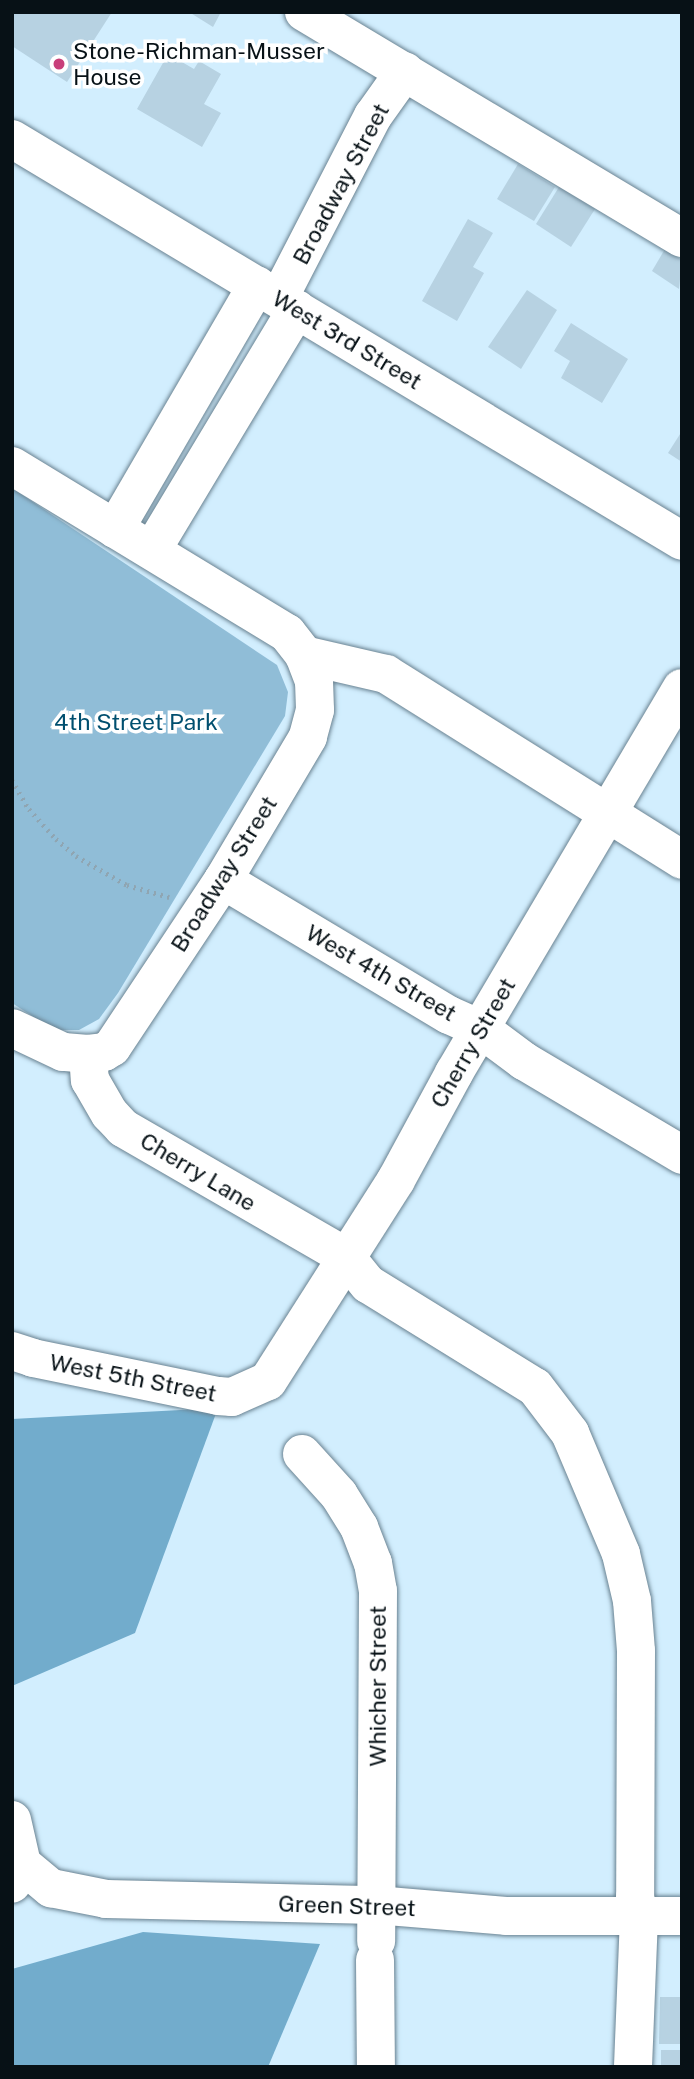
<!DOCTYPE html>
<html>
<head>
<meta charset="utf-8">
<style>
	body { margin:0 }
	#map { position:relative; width:694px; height:2079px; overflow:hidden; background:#d2eefe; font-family:"Public Sans",sans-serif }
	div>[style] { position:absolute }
	.green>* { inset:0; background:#90bdd7 }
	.forest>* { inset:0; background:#72accc }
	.building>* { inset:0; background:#b7d2e2 }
	.path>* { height:4.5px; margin-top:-2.25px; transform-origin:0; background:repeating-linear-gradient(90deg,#8fa5b2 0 2px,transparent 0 7px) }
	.roads { filter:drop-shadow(0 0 2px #698291) drop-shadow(0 0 2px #698291) }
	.minor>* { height:38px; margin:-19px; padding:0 19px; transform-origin:19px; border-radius:19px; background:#fff }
	.dots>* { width:19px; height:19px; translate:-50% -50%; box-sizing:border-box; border:4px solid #fff; border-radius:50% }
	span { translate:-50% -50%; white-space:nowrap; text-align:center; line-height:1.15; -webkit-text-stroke:7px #fff; paint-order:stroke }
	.poi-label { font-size:23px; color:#071116 }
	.left { translate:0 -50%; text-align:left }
	.street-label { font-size:23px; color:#071116 }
	.park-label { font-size:23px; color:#004f6f }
	.frame { position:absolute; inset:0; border:14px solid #071116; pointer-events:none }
</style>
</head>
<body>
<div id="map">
	<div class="green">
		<div style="clip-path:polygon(12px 488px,277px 665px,288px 692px,285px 716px,118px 993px,99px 1019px,79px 1030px,54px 1030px,12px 1003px)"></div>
	</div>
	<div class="forest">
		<div style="clip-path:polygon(218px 1408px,135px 1633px,12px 1686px,12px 1419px)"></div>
		<div style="clip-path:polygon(143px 1932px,320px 1944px,268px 2067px,12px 2067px,12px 1969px)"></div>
	</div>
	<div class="building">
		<div style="clip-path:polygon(12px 12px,112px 12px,67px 82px,12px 46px)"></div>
		<div style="clip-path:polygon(189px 12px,221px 12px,213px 27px)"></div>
		<div style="clip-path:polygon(168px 54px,194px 69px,199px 61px,221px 74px,204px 104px,221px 113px,202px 147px,137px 109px)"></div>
		<div style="clip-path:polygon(518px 164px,555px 187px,534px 221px,497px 199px)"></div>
		<div style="clip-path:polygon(559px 187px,595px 209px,571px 247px,536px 224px)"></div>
		<div style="clip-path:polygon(468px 219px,493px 233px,473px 267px,484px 273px,457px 321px,422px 301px)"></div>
		<div style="clip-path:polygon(665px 249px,682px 260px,679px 289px,652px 271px)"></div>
		<div style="clip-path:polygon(527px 290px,557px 310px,521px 369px,488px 347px)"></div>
		<div style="clip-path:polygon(571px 323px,628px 359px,602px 403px,561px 378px,570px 361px,554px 351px)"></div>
		<div style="clip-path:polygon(682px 431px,682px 462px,668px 453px)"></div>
		<div style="clip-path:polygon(660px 1997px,682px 1997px,682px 2044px,659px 2044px)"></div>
		<div style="clip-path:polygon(661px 2050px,682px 2050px,682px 2067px,661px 2067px)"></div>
	</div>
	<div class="path">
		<div style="left:12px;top:780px;width:34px;rotate:60deg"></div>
		<div style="left:29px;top:809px;width:40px;rotate:48deg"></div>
		<div style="left:56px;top:839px;width:26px;rotate:40deg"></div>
		<div style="left:76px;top:856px;width:59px;rotate:29.6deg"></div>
		<div style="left:127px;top:885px;width:44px;rotate:15.9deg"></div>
	</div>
	<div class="roads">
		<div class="minor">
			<div style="left:304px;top:12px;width:440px;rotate:30.9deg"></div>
			<div style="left:12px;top:139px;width:781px;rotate:30.96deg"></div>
			<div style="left:279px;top:298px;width:205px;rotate:-62.7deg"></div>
			<div style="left:373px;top:116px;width:55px;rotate:-54.6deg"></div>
			<div style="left:12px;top:466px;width:322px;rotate:31.3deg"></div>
			<div style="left:287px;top:633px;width:28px;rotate:52deg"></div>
			<div style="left:304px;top:655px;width:28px;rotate:69deg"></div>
			<div style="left:314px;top:681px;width:29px;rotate:88deg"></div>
			<div style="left:315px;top:710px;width:28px;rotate:105deg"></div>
			<div style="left:308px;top:737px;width:166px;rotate:120.7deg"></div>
			<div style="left:223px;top:880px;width:201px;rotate:123.6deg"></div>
			<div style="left:112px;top:1047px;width:9px;rotate:148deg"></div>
			<div style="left:104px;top:1052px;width:16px;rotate:173deg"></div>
			<div style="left:88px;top:1054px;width:25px;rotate:-175deg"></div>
			<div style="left:63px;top:1052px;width:56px;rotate:-154.8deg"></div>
			<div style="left:115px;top:529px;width:282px;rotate:-59.8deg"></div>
			<div style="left:152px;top:550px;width:281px;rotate:-59deg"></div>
			<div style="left:304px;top:655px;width:84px;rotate:13deg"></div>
			<div style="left:386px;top:674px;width:350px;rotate:32.1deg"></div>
			<div style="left:223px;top:880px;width:263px;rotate:30.9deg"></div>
			<div style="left:449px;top:1015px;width:35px;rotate:24deg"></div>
			<div style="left:481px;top:1029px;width:54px;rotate:36.7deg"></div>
			<div style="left:524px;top:1061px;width:184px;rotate:30.7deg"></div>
			<div style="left:88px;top:1054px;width:26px;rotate:86deg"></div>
			<div style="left:90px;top:1080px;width:39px;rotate:60deg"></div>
			<div style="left:110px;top:1114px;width:19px;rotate:47deg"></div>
			<div style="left:123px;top:1128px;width:258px;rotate:30deg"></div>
			<div style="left:346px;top:1257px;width:35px;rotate:51deg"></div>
			<div style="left:368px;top:1284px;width:196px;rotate:31.7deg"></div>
			<div style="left:535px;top:1387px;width:58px;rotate:52.7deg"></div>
			<div style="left:570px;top:1433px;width:131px;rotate:67.1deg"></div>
			<div style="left:621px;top:1554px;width:48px;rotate:76.8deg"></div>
			<div style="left:632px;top:1601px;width:50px;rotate:85.4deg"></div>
			<div style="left:636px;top:1651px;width:246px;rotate:90.2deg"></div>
			<div style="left:635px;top:1897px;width:20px;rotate:79deg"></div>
			<div style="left:639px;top:1917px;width:150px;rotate:92.3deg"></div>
			<div style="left:12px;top:1351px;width:22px;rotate:18deg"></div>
			<div style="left:33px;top:1358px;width:189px;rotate:11.6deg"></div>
			<div style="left:218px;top:1396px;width:14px;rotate:4deg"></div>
			<div style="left:232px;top:1397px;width:39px;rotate:-24deg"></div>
			<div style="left:268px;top:1381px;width:238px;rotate:-57.5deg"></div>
			<div style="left:396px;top:1180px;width:122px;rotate:-61.5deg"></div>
			<div style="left:454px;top:1073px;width:447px;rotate:-59.4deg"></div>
			<div style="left:302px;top:1454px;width:55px;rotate:47.9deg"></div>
			<div style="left:339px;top:1495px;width:38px;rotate:58deg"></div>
			<div style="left:359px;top:1527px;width:39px;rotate:69deg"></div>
			<div style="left:373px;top:1563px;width:28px;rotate:80deg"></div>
			<div style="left:378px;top:1591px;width:350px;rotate:90.3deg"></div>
			<div style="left:12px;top:1820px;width:45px;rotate:77.2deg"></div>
			<div style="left:22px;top:1864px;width:22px;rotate:117deg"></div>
			<div style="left:22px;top:1864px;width:38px;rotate:40deg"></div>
			<div style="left:51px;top:1888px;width:56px;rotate:11.3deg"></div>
			<div style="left:106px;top:1899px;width:270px;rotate:1.3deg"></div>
			<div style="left:376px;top:1905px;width:130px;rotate:4.8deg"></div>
			<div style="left:506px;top:1916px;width:176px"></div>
			<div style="left:375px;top:1960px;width:107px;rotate:89.5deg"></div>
		</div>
	</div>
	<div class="dots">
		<div style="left:59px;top:64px;background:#c83f7a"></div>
	</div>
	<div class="poi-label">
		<span class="left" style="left:73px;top:64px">Stone-Richman-Musser<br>House</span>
	</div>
	<div class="street-label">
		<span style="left:341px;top:184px;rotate:-62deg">Broadway Street</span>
		<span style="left:347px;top:340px;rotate:31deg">West 3rd Street</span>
		<span style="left:224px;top:874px;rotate:-58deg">Broadway Street</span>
		<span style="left:381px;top:973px;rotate:30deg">West 4th Street</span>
		<span style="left:473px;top:1043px;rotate:-60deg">Cherry Street</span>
		<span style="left:198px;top:1172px;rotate:31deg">Cherry Lane</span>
		<span style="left:133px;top:1378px;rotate:11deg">West 5th Street</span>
		<span style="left:378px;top:1686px;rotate:-90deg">Whicher Street</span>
		<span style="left:347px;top:1906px;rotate:2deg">Green Street</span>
	</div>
	<div class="park-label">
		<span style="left:136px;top:722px">4th Street Park</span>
	</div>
	<div class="frame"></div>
</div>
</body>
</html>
